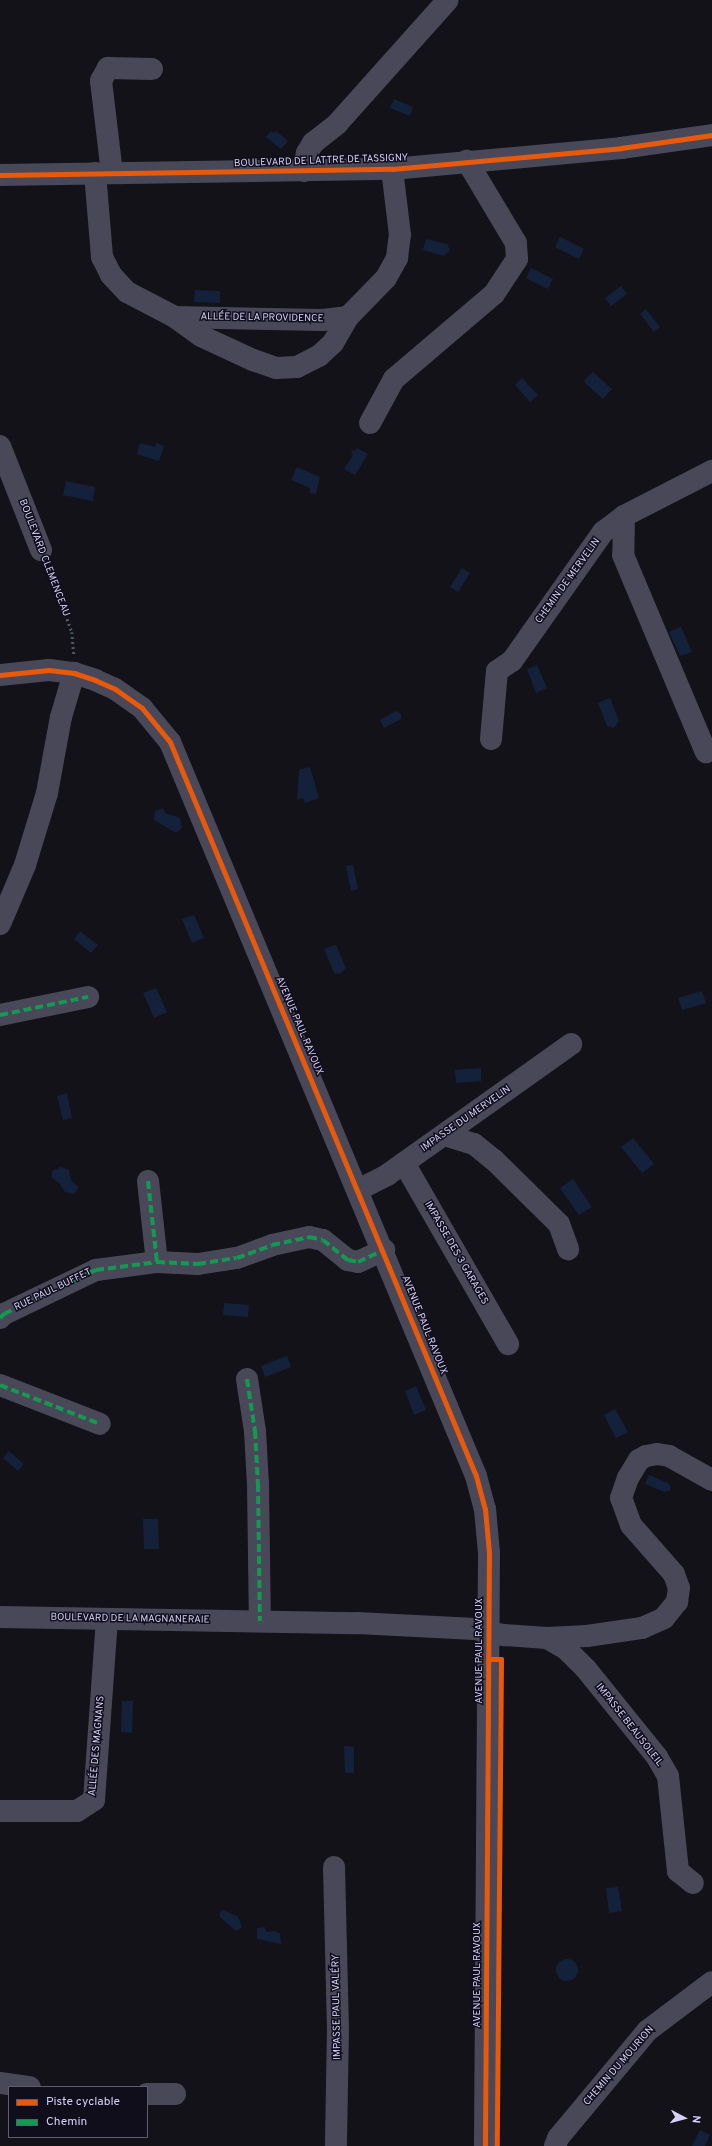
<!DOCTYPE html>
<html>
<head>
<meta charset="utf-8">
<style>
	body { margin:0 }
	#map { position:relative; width:712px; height:2146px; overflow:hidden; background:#131218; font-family:Overpass,sans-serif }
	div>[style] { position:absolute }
	.water>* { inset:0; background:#14213b }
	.round { border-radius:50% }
	.path>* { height:2.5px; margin-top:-1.25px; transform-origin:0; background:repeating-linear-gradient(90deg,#4d5863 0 2px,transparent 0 5px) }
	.minor>* { height:22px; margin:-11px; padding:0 11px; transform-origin:11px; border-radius:11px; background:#494858 }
	.quiet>* { height:4px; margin-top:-2px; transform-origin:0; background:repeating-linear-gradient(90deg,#139951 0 8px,transparent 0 12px) }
	.cycleway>* { height:5px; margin:-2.5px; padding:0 2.5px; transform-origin:2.5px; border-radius:2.5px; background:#e8590c }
	span { translate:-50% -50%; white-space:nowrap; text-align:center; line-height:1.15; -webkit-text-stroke:3px #110e1c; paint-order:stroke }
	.street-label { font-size:10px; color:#d6cff9 }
	.legend { position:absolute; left:8px; top:2086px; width:140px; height:52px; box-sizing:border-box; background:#110e1c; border:1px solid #605b74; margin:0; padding:5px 7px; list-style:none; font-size:12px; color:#d6cff9 }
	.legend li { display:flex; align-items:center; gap:8px; height:20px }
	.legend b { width:20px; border:1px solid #605b74 }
	.north { position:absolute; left:664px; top:2098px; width:40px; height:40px; -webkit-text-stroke:3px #110e1c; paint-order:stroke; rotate:96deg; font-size:11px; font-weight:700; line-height:16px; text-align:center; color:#d6cff9 }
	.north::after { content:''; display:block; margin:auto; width:14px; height:18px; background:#d6cff9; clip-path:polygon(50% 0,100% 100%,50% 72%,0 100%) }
</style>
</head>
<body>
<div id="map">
	<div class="water">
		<div style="clip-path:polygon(394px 99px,413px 107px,410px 116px,390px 108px)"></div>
		<div style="clip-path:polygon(271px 131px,274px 133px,276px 131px,288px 141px,281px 149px,266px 137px)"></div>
		<div style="clip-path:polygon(560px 237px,584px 249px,579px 259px,555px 247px)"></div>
		<div style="clip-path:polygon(426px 239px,447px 244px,450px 250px,444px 256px,423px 250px)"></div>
		<div style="clip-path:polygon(531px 268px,553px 279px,548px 289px,526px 278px)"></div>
		<div style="clip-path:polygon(621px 286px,627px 294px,611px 306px,605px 298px)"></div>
		<div style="clip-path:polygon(195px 290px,220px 291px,220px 303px,194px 302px)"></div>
		<div style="clip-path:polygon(646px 309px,660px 327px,654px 332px,640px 314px)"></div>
		<div style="clip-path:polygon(593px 372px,612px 389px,603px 399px,583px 381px)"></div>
		<div style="clip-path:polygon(522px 378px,538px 395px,530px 402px,515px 385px)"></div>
		<div style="clip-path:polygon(140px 443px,155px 447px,156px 443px,164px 446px,159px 461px,137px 454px)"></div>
		<div style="clip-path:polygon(357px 448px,368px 454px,355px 475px,344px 469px,353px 455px,351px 453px,353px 450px,355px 451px)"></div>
		<div style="clip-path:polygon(297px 467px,320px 477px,316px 494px,309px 493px,310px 488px,291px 480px)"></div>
		<div style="clip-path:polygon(66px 481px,95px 487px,93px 501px,63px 495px)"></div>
		<div style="clip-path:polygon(462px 568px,470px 573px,458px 592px,450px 587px)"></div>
		<div style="clip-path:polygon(681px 627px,692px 652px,680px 656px,669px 632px)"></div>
		<div style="clip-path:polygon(537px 665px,547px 688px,536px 693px,527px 669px)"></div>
		<div style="clip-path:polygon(610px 698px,619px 721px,614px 728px,607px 726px,598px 703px)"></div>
		<div style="clip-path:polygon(396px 711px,401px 714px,401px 719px,384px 728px,380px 720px)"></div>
		<div style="clip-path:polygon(310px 767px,319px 798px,305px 803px,303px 798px,297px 800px,299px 770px)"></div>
		<div style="clip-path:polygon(163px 808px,165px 813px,180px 818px,182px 828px,176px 833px,154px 820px,155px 811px)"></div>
		<div style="clip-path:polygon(353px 865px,358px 889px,351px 891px,346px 866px)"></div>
		<div style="clip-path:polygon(194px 915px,204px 938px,192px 943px,182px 919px)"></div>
		<div style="clip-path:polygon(80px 931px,98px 945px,91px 953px,74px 939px)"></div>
		<div style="clip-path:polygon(336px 945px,346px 968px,340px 974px,334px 973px,324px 949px)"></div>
		<div style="clip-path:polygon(156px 988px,167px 1012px,154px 1018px,143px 993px)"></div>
		<div style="clip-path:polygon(702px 991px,706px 1003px,682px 1010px,678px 998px)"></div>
		<div style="clip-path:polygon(481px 1068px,481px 1081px,456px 1083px,455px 1070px)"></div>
		<div style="clip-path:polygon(67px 1093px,72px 1118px,63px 1120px,57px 1096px)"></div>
		<div style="clip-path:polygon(633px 1138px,654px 1164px,642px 1173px,621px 1147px)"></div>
		<div style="clip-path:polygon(61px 1167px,69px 1170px,71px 1181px,79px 1187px,74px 1194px,65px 1192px,59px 1183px,52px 1178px,52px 1171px)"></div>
		<div style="clip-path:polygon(573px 1179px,592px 1207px,579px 1215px,560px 1188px)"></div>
		<div style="clip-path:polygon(224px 1303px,249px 1305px,248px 1317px,223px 1315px)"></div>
		<div style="clip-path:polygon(287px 1356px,291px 1367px,265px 1377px,261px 1366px)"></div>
		<div style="clip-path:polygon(416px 1386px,426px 1410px,414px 1415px,405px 1391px)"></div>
		<div style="clip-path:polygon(615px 1409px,628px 1432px,616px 1438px,604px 1415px)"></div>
		<div style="clip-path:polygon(9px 1451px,24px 1464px,18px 1471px,3px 1458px)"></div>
		<div style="clip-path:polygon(649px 1475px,668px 1483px,671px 1487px,670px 1491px,664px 1492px,645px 1484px)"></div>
		<div style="clip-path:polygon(143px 1519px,158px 1519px,159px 1549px,144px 1549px)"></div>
		<div style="clip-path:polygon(122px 1701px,133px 1701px,132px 1733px,121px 1732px)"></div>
		<div style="clip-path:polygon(344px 1746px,354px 1747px,354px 1773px,345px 1773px)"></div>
		<div style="clip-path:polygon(618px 1887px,622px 1911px,609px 1913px,606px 1888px)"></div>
		<div style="clip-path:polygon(222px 1910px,238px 1916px,242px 1927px,236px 1931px,219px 1916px)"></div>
		<div style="clip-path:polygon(265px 1927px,266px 1932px,275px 1931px,280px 1934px,281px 1944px,257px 1939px,257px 1928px)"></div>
		<div class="round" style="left:556px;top:1959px;width:22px;height:22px"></div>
		<div style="clip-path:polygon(700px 2130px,710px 2135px,705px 2146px,692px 2146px)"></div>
	</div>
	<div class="path">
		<div style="left:49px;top:567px;width:69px;rotate:70.5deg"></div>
		<div style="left:72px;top:632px;width:22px;rotate:85deg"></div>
	</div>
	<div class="minor">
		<div style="left:304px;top:171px;width:18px;rotate:-81deg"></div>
		<div style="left:307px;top:153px;width:12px;rotate:-59deg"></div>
		<div style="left:313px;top:143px;width:31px;rotate:-38deg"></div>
		<div style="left:337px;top:124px;width:166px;rotate:-48.2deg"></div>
		<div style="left:95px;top:173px;width:84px;rotate:85.2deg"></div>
		<div style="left:102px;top:257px;width:20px;rotate:63deg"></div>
		<div style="left:111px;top:275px;width:23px;rotate:47deg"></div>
		<div style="left:127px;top:292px;width:54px;rotate:27.5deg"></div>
		<div style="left:175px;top:317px;width:148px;rotate:1.2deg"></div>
		<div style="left:323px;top:320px;width:25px;rotate:-7deg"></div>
		<div style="left:348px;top:317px;width:54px;rotate:-45.7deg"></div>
		<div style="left:386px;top:278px;width:23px;rotate:-61deg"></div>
		<div style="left:397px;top:258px;width:23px;rotate:-83deg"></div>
		<div style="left:400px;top:235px;width:66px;rotate:-96.9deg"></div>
		<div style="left:112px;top:173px;width:93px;rotate:-96.8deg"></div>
		<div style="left:101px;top:81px;width:15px;rotate:-62deg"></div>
		<div style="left:108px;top:68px;width:44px;rotate:1.3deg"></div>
		<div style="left:0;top:175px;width:392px;rotate:-0.9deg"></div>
		<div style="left:392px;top:169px;width:230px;rotate:-5.2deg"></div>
		<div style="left:621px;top:148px;width:92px;rotate:-8.1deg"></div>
		<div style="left:175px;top:317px;width:32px;rotate:36deg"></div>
		<div style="left:201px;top:336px;width:57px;rotate:24.8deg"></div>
		<div style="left:253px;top:360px;width:24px;rotate:19deg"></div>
		<div style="left:276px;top:368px;width:21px;rotate:-3deg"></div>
		<div style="left:297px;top:367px;width:25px;rotate:-27deg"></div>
		<div style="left:319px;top:356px;width:19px;rotate:-43deg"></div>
		<div style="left:333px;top:343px;width:30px;rotate:-60deg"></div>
		<div style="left:370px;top:423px;width:50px;rotate:-61.4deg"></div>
		<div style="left:394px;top:379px;width:131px;rotate:-40.4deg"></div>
		<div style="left:494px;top:294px;width:42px;rotate:-56.7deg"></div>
		<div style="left:517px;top:259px;width:16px;rotate:-94deg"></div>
		<div style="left:516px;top:243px;width:96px;rotate:-120.9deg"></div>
		<div style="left:0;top:446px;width:112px;rotate:68.5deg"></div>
		<div style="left:624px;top:516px;width:39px;rotate:91deg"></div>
		<div style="left:623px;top:555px;width:214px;rotate:67.2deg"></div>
		<div style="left:0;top:675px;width:49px;rotate:-5.8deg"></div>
		<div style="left:49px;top:670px;width:25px;rotate:7deg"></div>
		<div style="left:74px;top:673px;width:22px;rotate:18deg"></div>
		<div style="left:95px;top:680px;width:22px;rotate:24deg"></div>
		<div style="left:115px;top:689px;width:33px;rotate:35deg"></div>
		<div style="left:142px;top:708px;width:44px;rotate:50.5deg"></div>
		<div style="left:170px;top:742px;width:795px;rotate:67.37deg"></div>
		<div style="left:476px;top:1476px;width:34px;rotate:75deg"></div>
		<div style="left:485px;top:1509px;width:44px;rotate:84.8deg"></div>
		<div style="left:489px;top:1553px;width:593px;rotate:90.39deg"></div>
		<div style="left:491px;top:739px;width:68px;rotate:-85deg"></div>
		<div style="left:497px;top:671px;width:18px;rotate:-34deg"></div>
		<div style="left:512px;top:661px;width:158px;rotate:-54.8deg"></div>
		<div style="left:603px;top:532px;width:26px;rotate:-37deg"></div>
		<div style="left:624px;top:516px;width:99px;rotate:-27.1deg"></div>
		<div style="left:0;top:924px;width:64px;rotate:-67deg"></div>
		<div style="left:25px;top:865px;width:75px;rotate:-73deg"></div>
		<div style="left:47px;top:793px;width:77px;rotate:-79.6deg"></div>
		<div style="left:61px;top:717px;width:46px;rotate:-73.5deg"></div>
		<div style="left:0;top:1015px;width:90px;rotate:-11.6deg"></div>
		<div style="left:444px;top:1135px;width:31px;rotate:17deg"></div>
		<div style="left:474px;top:1144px;width:26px;rotate:39deg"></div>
		<div style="left:494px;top:1160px;width:91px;rotate:44.6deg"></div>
		<div style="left:559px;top:1224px;width:27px;rotate:70deg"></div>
		<div style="left:404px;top:1163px;width:209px;rotate:60.1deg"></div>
		<div style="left:148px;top:1181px;width:81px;rotate:83.7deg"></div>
		<div style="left:358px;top:1190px;width:33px;rotate:-27deg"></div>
		<div style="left:387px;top:1175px;width:226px;rotate:-35.4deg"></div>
		<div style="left:0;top:1318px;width:6px;rotate:-45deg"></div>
		<div style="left:4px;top:1314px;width:102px;rotate:-25.6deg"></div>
		<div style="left:96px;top:1270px;width:62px;rotate:-7.5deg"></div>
		<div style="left:157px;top:1262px;width:41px;rotate:2.8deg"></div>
		<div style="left:198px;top:1264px;width:39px;rotate:-9deg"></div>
		<div style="left:237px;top:1258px;width:37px;rotate:-20deg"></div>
		<div style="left:272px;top:1245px;width:38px;rotate:-12deg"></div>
		<div style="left:309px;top:1237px;width:14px;rotate:12deg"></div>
		<div style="left:323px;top:1240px;width:32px;rotate:39deg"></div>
		<div style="left:348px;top:1260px;width:10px;rotate:11deg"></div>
		<div style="left:358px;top:1262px;width:29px;rotate:-25deg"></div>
		<div style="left:247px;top:1379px;width:53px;rotate:81.3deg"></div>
		<div style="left:255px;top:1431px;width:53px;rotate:86.8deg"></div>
		<div style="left:258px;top:1484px;width:137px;rotate:89.2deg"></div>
		<div style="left:0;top:1385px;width:107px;rotate:21.3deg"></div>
		<div style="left:0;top:1617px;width:357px;rotate:1deg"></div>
		<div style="left:357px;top:1623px;width:118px;rotate:2.9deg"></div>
		<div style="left:475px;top:1629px;width:30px;rotate:12deg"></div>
		<div style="left:504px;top:1635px;width:43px;rotate:4deg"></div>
		<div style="left:547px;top:1638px;width:22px;rotate:30deg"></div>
		<div style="left:566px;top:1649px;width:28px;rotate:45deg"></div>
		<div style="left:586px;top:1669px;width:113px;rotate:51.1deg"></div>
		<div style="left:657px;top:1757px;width:22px;rotate:60deg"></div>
		<div style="left:668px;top:1776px;width:96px;rotate:84deg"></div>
		<div style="left:678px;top:1871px;width:19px;rotate:39deg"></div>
		<div style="left:547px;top:1638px;width:40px;rotate:-2.9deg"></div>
		<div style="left:587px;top:1636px;width:56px;rotate:-8.3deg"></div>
		<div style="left:642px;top:1628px;width:24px;rotate:-24deg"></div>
		<div style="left:664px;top:1618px;width:21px;rotate:-51deg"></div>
		<div style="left:677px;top:1602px;width:14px;rotate:-82deg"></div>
		<div style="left:679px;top:1588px;width:15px;rotate:-110deg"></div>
		<div style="left:674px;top:1574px;width:65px;rotate:-131.3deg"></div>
		<div style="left:631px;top:1525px;width:29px;rotate:-110deg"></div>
		<div style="left:621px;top:1498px;width:21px;rotate:-71deg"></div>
		<div style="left:628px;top:1478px;width:21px;rotate:-59deg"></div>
		<div style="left:639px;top:1460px;width:8px;rotate:-30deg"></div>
		<div style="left:646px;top:1456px;width:11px;rotate:-10deg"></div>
		<div style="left:657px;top:1454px;width:12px;rotate:9deg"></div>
		<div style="left:669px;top:1456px;width:49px;rotate:29.2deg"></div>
		<div style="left:0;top:1811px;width:77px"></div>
		<div style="left:77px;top:1811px;width:20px;rotate:-33deg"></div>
		<div style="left:94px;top:1800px;width:181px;rotate:-85.9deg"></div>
		<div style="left:334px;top:1867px;width:160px;rotate:88.6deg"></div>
		<div style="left:338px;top:2027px;width:119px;rotate:91deg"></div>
		<div style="left:0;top:2083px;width:30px;rotate:8deg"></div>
		<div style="left:147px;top:2094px;width:28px"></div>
		<div style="left:555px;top:2146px;width:9px;rotate:-69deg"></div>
		<div style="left:558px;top:2138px;width:139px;rotate:-50.2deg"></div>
		<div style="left:647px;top:2031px;width:81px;rotate:-37deg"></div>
	</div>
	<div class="quiet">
		<div style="left:0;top:1015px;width:90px;rotate:-11.6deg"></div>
		<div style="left:148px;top:1181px;width:81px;rotate:83.7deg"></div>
		<div style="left:0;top:1318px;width:6px;rotate:-45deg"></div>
		<div style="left:4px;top:1314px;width:102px;rotate:-25.6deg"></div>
		<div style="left:96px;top:1270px;width:62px;rotate:-7.5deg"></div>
		<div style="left:157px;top:1262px;width:41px;rotate:2.8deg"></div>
		<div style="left:198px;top:1264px;width:39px;rotate:-9deg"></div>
		<div style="left:237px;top:1258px;width:37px;rotate:-20deg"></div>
		<div style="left:272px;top:1245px;width:38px;rotate:-12deg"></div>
		<div style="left:309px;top:1237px;width:14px;rotate:12deg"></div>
		<div style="left:323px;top:1240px;width:32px;rotate:39deg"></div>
		<div style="left:348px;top:1260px;width:10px;rotate:11deg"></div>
		<div style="left:358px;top:1262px;width:29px;rotate:-25deg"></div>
		<div style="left:247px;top:1379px;width:53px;rotate:81.3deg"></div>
		<div style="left:255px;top:1431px;width:53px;rotate:86.8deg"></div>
		<div style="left:258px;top:1484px;width:137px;rotate:89.2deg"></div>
		<div style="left:0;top:1385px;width:107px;rotate:21.3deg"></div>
	</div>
	<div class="cycleway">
		<div style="left:0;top:175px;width:392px;rotate:-0.9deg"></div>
		<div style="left:392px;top:169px;width:230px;rotate:-5.2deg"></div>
		<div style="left:621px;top:148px;width:92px;rotate:-8.1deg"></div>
		<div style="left:0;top:675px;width:49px;rotate:-5.8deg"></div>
		<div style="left:49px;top:670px;width:25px;rotate:7deg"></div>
		<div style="left:74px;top:673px;width:22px;rotate:18deg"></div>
		<div style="left:95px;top:680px;width:22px;rotate:24deg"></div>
		<div style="left:115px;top:689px;width:33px;rotate:35deg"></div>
		<div style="left:142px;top:708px;width:44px;rotate:50.5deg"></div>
		<div style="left:170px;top:742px;width:795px;rotate:67.37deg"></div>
		<div style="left:476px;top:1476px;width:34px;rotate:75deg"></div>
		<div style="left:485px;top:1509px;width:44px;rotate:84.8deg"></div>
		<div style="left:489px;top:1553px;width:593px;rotate:90.39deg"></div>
		<div style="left:490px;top:1659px;width:11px"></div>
		<div style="left:501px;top:1659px;width:487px;rotate:90.5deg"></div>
	</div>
	<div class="street-label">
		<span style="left:321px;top:161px;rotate:-2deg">BOULEVARD DE LATTRE DE TASSIGNY</span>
		<span style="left:262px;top:318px;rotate:1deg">ALLÉE DE LA PROVIDENCE</span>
		<span style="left:44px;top:558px;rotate:69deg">BOULEVARD CLEMENCEAU</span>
		<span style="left:568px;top:581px;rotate:-54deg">CHEMIN DE MERVELIN</span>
		<span style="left:299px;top:1026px;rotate:67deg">AVENUE PAUL RAVOUX</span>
		<span style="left:466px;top:1119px;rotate:-35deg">IMPASSE DU MERVELIN</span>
		<span style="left:456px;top:1253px;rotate:60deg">IMPASSE DES 3 GARAGES</span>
		<span style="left:53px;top:1290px;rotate:-26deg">RUE PAUL BUFFET</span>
		<span style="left:424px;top:1325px;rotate:68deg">AVENUE PAUL RAVOUX</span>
		<span style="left:130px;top:1619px;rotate:1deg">BOULEVARD DE LA MAGNANERAIE</span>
		<span style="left:480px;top:1651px;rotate:-90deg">AVENUE PAUL RAVOUX</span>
		<span style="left:629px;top:1725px;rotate:52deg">IMPASSE BEAUSOLEIL</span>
		<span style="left:97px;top:1746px;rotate:-85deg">ALLÉE DES MAGNANS</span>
		<span style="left:478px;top:1975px;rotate:-90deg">AVENUE PAUL RAVOUX</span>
		<span style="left:337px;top:2007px;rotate:-91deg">IMPASSE PAUL VALÉRY</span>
		<span style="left:619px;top:2066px;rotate:-49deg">CHEMIN DU MOURION</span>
	</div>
	<ul class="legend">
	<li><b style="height:5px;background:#e8590c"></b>Piste cyclable</li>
	<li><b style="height:5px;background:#139951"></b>Chemin</li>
	</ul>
	<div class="north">N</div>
</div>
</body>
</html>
